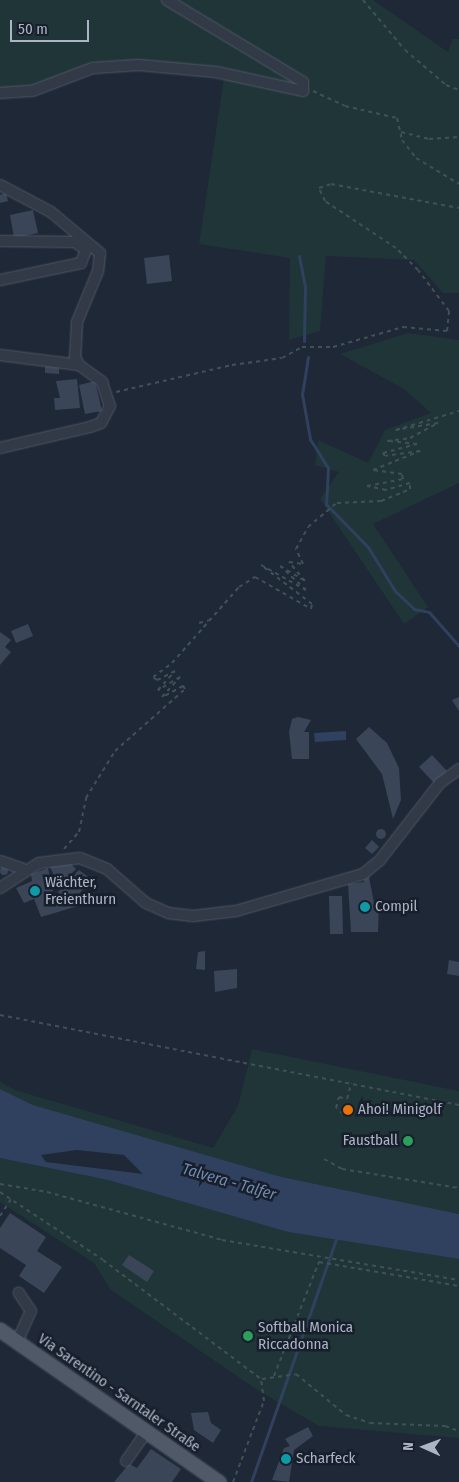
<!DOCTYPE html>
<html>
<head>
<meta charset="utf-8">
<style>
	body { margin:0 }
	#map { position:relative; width:459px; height:1482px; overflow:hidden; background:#1e2837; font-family:"Fira Sans Condensed",sans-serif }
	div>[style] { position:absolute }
	.green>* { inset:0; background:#203538 }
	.water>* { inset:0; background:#2f415e }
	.stream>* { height:3px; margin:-1.5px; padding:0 1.5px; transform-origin:1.5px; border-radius:1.5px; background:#2f415e }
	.building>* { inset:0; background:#3a4658 }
	.round { border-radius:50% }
	.path>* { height:2px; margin-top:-1px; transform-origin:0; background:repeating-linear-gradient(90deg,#3e5256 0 4px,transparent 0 8px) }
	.roads { filter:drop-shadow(0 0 1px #4f5766) drop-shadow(0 0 1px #4f5766) }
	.minor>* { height:10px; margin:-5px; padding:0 5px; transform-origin:5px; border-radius:5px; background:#323a48 }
	.major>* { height:14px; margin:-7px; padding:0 7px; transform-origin:7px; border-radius:7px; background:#4f5968 }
	.dots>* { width:14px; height:14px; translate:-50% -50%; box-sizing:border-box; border:2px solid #181f2c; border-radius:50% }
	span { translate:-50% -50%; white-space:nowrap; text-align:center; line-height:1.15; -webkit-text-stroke:5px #181f2c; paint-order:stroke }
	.poi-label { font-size:15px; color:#acb4c5 }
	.left { translate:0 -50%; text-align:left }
	.right { translate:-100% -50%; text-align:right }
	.street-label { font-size:15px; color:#acb4c5 }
	.water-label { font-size:16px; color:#728aaf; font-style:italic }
	.north { position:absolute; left:399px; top:1422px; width:50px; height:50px; -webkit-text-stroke:4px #181f2c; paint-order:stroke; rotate:272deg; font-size:14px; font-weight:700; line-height:20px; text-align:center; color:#acb4c5 }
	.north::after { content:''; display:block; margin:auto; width:18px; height:22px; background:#acb4c5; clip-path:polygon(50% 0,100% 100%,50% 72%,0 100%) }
	.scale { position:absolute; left:10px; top:20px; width:79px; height:22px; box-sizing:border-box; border:2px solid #acb4c5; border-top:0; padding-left:6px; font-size:15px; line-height:18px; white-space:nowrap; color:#acb4c5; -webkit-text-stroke:4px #181f2c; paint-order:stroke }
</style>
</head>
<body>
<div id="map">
	<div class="green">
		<div style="clip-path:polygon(0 0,373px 0,448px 52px,453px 39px,459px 39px,459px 293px,443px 293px,414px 260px,326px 256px,320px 331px,289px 340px,290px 258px,199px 244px,225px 71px,89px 65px,30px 90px,0 92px)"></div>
		<div style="clip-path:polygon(408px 333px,459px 340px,459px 483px,373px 524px,428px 607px,404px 624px,320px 499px,339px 472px,315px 465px,318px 440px,368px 463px,385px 430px,431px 413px,404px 389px,340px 354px)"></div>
		<div style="clip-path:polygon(252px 1049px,459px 1091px,459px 1214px,282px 1177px,33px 1105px,0 1089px,0 1082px,15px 1090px,213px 1148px,238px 1106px)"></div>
		<div style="clip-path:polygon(0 1158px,108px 1180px,288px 1232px,459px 1259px,459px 1438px,319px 1426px,259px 1391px,111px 1290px,94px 1263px,0 1202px)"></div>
	</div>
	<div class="water">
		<div style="clip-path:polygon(346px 731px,346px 740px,315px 742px,314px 733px)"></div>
		<div style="clip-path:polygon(evenodd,0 1089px,33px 1105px,282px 1177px,459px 1214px,459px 1259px,288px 1232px,108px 1180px,0 1158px,0 1089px,77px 1150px,124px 1155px,143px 1174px,46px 1162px,41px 1155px,77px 1150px)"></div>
	</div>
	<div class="stream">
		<div style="left:299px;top:256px;width:33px;rotate:79deg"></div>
		<div style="left:305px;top:288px;width:53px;rotate:91.1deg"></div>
		<div style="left:308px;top:357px;width:37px;rotate:99deg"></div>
		<div style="left:302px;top:394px;width:46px;rotate:79.9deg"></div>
		<div style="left:310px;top:439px;width:34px;rotate:58deg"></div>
		<div style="left:328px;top:468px;width:36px;rotate:93deg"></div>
		<div style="left:326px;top:504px;width:60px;rotate:45.7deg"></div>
		<div style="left:368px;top:547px;width:52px;rotate:58.5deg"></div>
		<div style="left:395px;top:591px;width:26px;rotate:43deg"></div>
		<div style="left:414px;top:609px;width:15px;rotate:11deg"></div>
		<div style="left:429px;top:612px;width:45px;rotate:48.6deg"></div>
		<div style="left:251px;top:1482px;width:260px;rotate:-70.7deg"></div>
	</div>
	<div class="building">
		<div style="clip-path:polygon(6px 193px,8px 201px,0 203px,0 195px)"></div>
		<div style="clip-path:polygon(33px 210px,38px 233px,14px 238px,10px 215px)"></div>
		<div style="clip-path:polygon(169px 255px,172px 281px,147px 284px,144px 258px)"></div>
		<div style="clip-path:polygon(45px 365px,59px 366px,59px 374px,45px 373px)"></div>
		<div style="clip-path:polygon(77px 379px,80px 408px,55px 410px,54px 398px,60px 398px,56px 381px)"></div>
		<div style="clip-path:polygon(95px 381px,102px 411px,85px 414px,79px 385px)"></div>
		<div style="clip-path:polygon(28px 624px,33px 636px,16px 643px,11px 631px)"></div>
		<div style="clip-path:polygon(0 632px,11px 640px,5px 647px,11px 652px,0 665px)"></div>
		<div style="clip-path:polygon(459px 697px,459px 711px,452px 700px)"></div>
		<div style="clip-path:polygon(298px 717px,311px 720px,304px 732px,309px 732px,309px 759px,292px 759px,289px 732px,292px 719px)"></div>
		<div style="clip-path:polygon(369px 727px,387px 743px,399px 768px,401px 800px,393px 819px,382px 774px,356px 739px)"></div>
		<div style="clip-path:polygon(432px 755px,447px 771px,434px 783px,419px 767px)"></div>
		<div class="round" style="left:376px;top:829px;width:10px;height:10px"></div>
		<div style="clip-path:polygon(372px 840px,379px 847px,372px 854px,365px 848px)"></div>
		<div style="clip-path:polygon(69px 862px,76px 869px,59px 886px,50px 867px)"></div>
		<div class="round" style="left:0;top:867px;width:8px;height:8px"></div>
		<div style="clip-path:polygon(48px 868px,54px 896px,79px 870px,91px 879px,76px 898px,78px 906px,41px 917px,34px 899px,24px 903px,16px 888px,32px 881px,31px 874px)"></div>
		<div style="clip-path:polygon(364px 877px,369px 877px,374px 903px,379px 902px,378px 932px,351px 932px,348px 884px,364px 882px)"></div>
		<div style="clip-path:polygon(329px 896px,342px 896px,343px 934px,330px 934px)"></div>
		<div style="clip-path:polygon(205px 951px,205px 970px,196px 969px,198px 952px)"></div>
		<div style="clip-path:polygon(449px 960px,459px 962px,459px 976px,447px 974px)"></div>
		<div style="clip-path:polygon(237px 969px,237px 988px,215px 992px,214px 971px)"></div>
		<div style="clip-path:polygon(10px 1213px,46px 1237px,37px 1251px,62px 1267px,44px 1293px,19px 1276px,26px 1265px,0 1248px,0 1228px)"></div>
		<div style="clip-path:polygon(129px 1255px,154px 1271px,147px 1282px,122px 1265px)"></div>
		<div style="clip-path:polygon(208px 1412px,211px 1423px,221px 1430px,213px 1443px,194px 1430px,191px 1413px)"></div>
		<div style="clip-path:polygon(308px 1427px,313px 1436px,294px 1450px,289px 1482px,272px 1480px,284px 1448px,290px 1446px,285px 1439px)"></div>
		<div style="clip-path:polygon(151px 1449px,181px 1469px,172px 1482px,114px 1482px,129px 1464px,137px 1468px)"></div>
	</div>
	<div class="path">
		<div style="left:363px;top:0;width:65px;rotate:50deg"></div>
		<div style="left:405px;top:50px;width:54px;rotate:40.5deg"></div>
		<div style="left:446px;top:85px;width:14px;rotate:21deg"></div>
		<div style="left:313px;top:91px;width:35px;rotate:25deg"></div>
		<div style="left:345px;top:106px;width:53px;rotate:13deg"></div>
		<div style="left:397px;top:118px;width:23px;rotate:77deg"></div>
		<div style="left:402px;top:140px;width:23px;rotate:52deg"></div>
		<div style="left:416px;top:158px;width:50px;rotate:31.2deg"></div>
		<div style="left:401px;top:132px;width:29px;rotate:14deg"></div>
		<div style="left:429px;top:139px;width:30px;rotate:-4deg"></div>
		<div style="left:116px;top:392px;width:119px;rotate:-13.1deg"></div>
		<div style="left:232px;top:365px;width:50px;rotate:-8deg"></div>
		<div style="left:282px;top:358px;width:23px;rotate:-29deg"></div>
		<div style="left:302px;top:347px;width:31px"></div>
		<div style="left:333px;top:347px;width:73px;rotate:-15.9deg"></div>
		<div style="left:403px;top:327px;width:44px;rotate:5.2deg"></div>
		<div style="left:447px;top:331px;width:20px;rotate:-84deg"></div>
		<div style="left:449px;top:311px;width:51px;rotate:-127.1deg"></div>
		<div style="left:418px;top:270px;width:31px;rotate:-135deg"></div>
		<div style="left:396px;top:248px;width:85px;rotate:-146.5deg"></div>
		<div style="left:325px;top:201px;width:14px;rotate:-115deg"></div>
		<div style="left:319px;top:188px;width:13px;rotate:-18deg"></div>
		<div style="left:331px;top:184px;width:130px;rotate:10.6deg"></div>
		<div style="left:396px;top:430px;width:66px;rotate:-16.8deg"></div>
		<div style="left:199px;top:623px;width:11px;rotate:-15deg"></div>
		<div style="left:64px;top:849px;width:23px;rotate:-49deg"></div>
		<div style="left:79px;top:832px;width:35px;rotate:-78deg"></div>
		<div style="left:86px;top:798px;width:55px;rotate:-58.3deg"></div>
		<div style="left:115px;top:751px;width:94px;rotate:-41.5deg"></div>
		<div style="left:185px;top:689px;width:4px;rotate:-124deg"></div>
		<div style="left:183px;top:686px;width:24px;rotate:152deg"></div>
		<div style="left:162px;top:697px;width:27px;rotate:-48deg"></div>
		<div style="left:180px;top:677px;width:26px;rotate:149deg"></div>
		<div style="left:158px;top:690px;width:25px;rotate:-48deg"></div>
		<div style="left:175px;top:671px;width:20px;rotate:153deg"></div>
		<div style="left:157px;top:680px;width:5px;rotate:-143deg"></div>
		<div style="left:153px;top:677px;width:24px;rotate:-36deg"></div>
		<div style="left:172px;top:663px;width:101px;rotate:-48.6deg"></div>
		<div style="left:239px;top:587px;width:19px;rotate:-32deg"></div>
		<div style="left:255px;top:577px;width:64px;rotate:29.7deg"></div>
		<div style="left:311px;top:609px;width:5px;rotate:-79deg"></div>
		<div style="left:312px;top:604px;width:64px;rotate:-142.6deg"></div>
		<div style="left:261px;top:565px;width:51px;rotate:29.1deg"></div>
		<div style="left:306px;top:590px;width:35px;rotate:-137deg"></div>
		<div style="left:280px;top:566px;width:29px;rotate:31deg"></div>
		<div style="left:305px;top:581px;width:25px;rotate:-130deg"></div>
		<div style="left:289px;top:562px;width:14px;rotate:8deg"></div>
		<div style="left:303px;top:564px;width:17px;rotate:-115deg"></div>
		<div style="left:296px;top:549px;width:25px;rotate:-61deg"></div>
		<div style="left:308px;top:527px;width:38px;rotate:-40deg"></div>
		<div style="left:337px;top:503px;width:44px;rotate:-2.6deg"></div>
		<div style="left:381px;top:501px;width:31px;rotate:-22deg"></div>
		<div style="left:410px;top:489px;width:6px;rotate:-90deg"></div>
		<div style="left:410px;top:483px;width:25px;rotate:164deg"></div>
		<div style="left:386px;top:490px;width:19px;rotate:-168deg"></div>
		<div style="left:367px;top:486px;width:37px;rotate:-11deg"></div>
		<div style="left:403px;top:479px;width:5px;rotate:-101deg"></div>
		<div style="left:402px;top:474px;width:29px;rotate:-172deg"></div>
		<div style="left:373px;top:470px;width:51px;rotate:-22deg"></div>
		<div style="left:420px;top:451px;width:35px;rotate:172deg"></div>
		<div style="left:385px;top:456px;width:4px;rotate:-124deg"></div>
		<div style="left:383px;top:453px;width:35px;rotate:-15deg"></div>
		<div style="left:417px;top:444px;width:30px;rotate:-174deg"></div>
		<div style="left:387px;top:441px;width:23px;rotate:-7deg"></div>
		<div style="left:410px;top:438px;width:32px;rotate:-28deg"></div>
		<div style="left:438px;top:423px;width:43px;rotate:170.5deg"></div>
		<div style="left:0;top:1015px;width:468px;rotate:11.1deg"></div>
		<div style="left:343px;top:1114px;width:9px;rotate:-139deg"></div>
		<div style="left:336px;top:1108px;width:11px;rotate:-75deg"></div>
		<div style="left:339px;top:1097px;width:8px;rotate:14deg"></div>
		<div style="left:347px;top:1099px;width:16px;rotate:-75deg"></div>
		<div style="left:324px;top:1159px;width:21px;rotate:29deg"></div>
		<div style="left:342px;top:1169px;width:119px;rotate:9.2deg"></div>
		<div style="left:0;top:1184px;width:48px;rotate:9.7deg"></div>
		<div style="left:47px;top:1192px;width:181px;rotate:15.3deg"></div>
		<div style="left:222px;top:1240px;width:240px;rotate:9.6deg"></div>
		<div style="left:0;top:1192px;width:123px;rotate:33.4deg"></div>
		<div style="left:103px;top:1260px;width:198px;rotate:37deg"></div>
		<div style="left:0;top:1216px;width:20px;rotate:-57deg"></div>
		<div style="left:319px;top:1262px;width:142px;rotate:9.7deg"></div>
		<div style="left:274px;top:1376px;width:123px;rotate:-68.5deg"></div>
		<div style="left:262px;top:1379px;width:34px;rotate:-8deg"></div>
		<div style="left:296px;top:1374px;width:65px;rotate:39.4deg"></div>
		<div style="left:346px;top:1415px;width:25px;rotate:18deg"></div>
		<div style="left:370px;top:1423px;width:75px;rotate:2.3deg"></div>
		<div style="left:445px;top:1426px;width:15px;rotate:20deg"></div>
		<div style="left:233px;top:1482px;width:87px;rotate:-69.1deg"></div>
		<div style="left:264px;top:1401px;width:22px;rotate:-98deg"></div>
	</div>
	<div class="roads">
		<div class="minor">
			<div style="left:0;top:93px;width:32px;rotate:-4deg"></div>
			<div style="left:32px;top:91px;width:65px;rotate:-20.7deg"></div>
			<div style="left:93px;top:68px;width:46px;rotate:-3.7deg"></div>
			<div style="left:139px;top:65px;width:77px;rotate:5.2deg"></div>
			<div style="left:216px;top:72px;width:89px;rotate:12.3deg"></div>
			<div style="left:303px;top:91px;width:9px;rotate:-90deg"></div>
			<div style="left:303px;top:82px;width:159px;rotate:-148.9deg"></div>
			<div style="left:0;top:185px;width:58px;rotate:27.9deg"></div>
			<div style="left:51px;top:212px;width:64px;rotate:39.9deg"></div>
			<div style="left:100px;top:253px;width:18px;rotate:96deg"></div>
			<div style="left:98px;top:271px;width:55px;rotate:112.4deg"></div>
			<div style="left:77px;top:322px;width:35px;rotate:93deg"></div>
			<div style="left:75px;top:357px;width:9px;rotate:63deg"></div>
			<div style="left:0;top:241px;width:75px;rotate:0.8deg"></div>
			<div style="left:75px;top:242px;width:14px;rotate:36deg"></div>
			<div style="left:86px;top:250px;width:14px;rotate:111deg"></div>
			<div style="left:81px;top:263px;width:83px;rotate:168.1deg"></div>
			<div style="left:0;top:355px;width:80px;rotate:7.2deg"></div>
			<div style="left:79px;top:365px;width:29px;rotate:36deg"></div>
			<div style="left:102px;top:382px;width:25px;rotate:72deg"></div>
			<div style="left:110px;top:406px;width:19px;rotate:118deg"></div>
			<div style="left:101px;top:423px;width:12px;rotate:160deg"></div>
			<div style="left:90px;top:427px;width:92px;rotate:166.9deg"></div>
			<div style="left:0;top:861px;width:24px;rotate:19deg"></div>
			<div style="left:0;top:888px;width:46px;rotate:-32.7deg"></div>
			<div style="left:39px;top:863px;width:41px;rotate:-7deg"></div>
			<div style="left:80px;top:858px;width:29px;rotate:22deg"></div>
			<div style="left:107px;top:869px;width:52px;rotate:41.1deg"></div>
			<div style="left:146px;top:903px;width:24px;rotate:24deg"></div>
			<div style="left:168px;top:913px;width:25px;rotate:7deg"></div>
			<div style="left:193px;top:916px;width:43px;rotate:-6.6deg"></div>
			<div style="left:236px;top:911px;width:132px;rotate:-16.2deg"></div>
			<div style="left:363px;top:874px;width:22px;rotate:-39deg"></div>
			<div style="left:380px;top:860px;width:98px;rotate:-52.1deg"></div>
			<div style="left:440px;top:783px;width:24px;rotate:-36deg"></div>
			<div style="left:17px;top:1342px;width:34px;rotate:-66deg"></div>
			<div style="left:31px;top:1311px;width:22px;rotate:-124deg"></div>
			<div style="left:126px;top:1461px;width:37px;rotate:-55deg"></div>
		</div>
		<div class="major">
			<div style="left:0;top:1330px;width:267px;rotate:34.8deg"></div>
		</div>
	</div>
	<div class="dots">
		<div style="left:35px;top:891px;background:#0f9aa8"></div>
		<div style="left:365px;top:907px;background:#0f9aa8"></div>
		<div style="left:348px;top:1110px;background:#e8710a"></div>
		<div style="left:408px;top:1141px;background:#2e9e5b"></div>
		<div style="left:248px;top:1336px;background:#2e9e5b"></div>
		<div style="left:286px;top:1459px;background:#0f9aa8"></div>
	</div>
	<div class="poi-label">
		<span class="left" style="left:45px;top:891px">Wächter,<br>Freienthurn</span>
		<span class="left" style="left:375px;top:907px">Compil</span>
		<span class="left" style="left:358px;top:1110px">Ahoi! Minigolf</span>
		<span class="right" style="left:398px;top:1141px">Faustball</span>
		<span class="left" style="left:258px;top:1336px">Softball Monica<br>Riccadonna</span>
		<span class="left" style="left:296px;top:1459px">Scharfeck</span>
	</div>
	<div class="street-label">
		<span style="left:119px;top:1393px;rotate:35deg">Via Sarentino - Sarntaler Straße</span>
	</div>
	<div class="water-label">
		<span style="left:229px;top:1182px;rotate:16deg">Talvera - Talfer</span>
	</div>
	<div class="north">N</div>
	<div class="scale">50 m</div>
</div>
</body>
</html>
